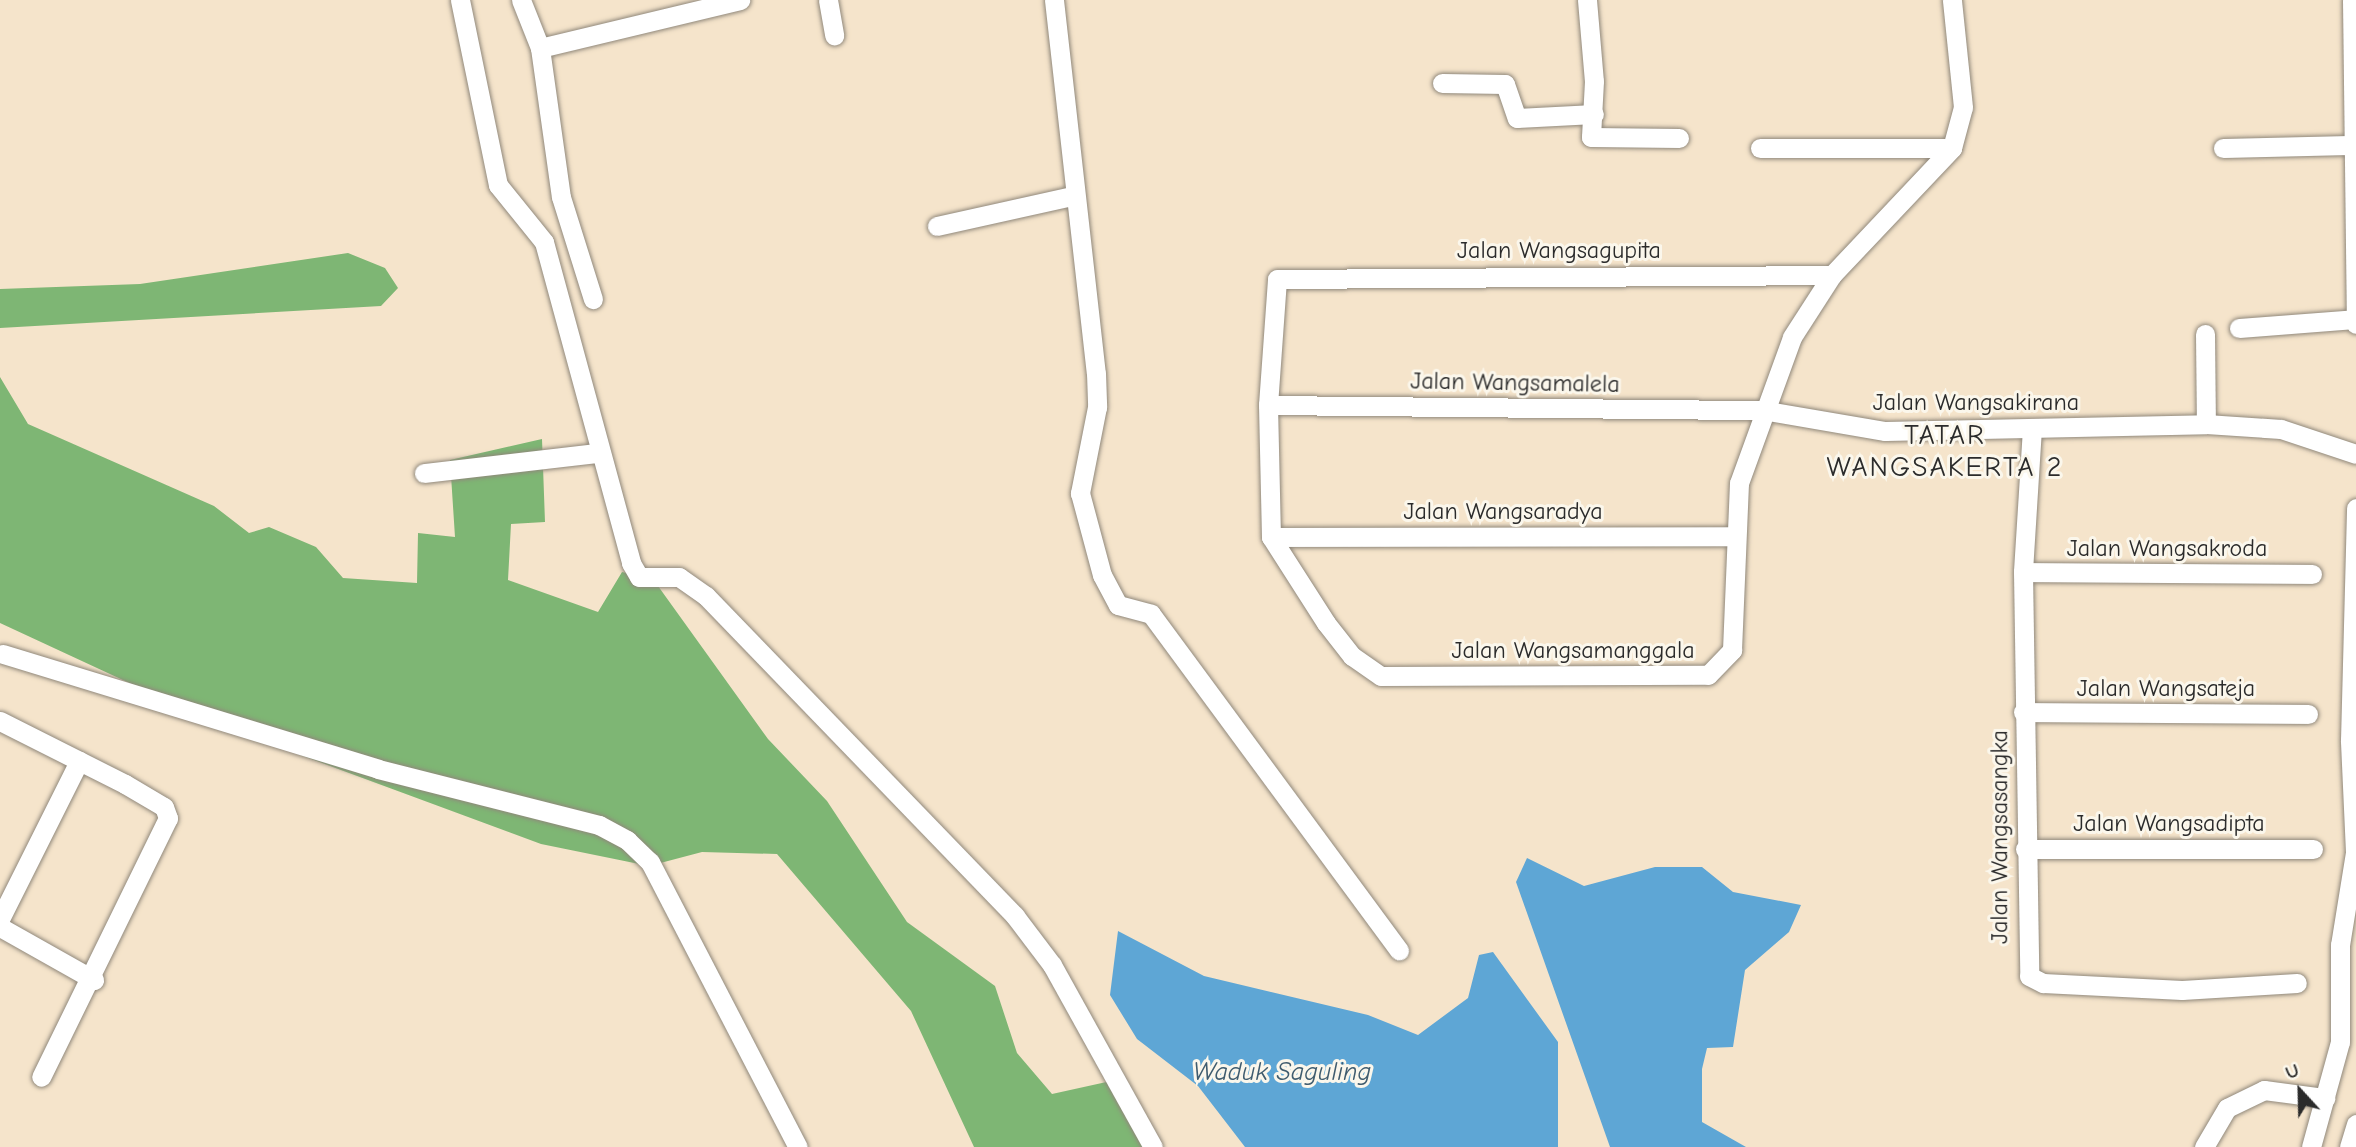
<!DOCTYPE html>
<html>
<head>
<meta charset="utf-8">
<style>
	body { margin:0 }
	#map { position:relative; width:2356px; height:1147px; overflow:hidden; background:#f5e4cb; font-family:"Comic Neue",sans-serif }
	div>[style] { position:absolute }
	.forest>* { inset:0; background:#7eb674 }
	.water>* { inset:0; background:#5ea6d5 }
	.roads { filter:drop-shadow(0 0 2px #90887b) drop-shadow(0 0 2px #90887b) }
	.street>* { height:19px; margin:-9.5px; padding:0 9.5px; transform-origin:9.5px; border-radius:9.5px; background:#fff }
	span { translate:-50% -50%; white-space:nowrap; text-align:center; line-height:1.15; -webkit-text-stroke:6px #fbf7ec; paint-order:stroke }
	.street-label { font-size:24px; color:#2b2b2b }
	.water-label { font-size:26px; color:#3f5c6f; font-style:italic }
	.quarter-label { font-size:28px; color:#2b2b2b; letter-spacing:2px }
	.north { position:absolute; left:2265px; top:1056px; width:70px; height:70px; -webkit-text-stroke:5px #fbf7ec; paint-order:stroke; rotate:338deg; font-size:19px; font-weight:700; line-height:28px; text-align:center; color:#2b2b2b }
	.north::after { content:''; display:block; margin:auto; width:24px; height:32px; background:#2b2b2b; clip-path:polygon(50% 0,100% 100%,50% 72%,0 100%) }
</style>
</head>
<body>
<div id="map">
	<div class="forest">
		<div style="clip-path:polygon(348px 253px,385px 268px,398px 288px,381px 306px,0 328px,0 289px,140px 284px)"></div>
		<div style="clip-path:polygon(0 377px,28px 424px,214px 506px,249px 533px,269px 527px,316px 547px,343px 578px,417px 583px,418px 533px,455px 537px,450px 460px,542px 439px,545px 522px,511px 524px,508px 580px,598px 612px,622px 572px,653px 579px,768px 739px,827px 801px,907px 922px,995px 986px,1017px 1053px,1052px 1094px,1111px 1081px,1146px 1147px,974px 1147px,911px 1011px,777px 854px,702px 852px,649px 866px,541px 844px,222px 726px,0 623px)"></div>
	</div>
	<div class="water">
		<div style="clip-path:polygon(1527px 858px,1584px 886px,1655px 867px,1702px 867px,1733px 892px,1801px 905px,1789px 932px,1745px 970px,1733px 1047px,1707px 1048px,1702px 1069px,1702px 1122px,1746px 1147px,1610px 1147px,1516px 882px)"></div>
		<div style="clip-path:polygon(1118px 931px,1204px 976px,1368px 1015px,1418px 1035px,1468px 998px,1479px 955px,1493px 952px,1558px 1042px,1558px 1147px,1245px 1147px,1198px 1086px,1137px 1039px,1110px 995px)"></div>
	</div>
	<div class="roads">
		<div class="street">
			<div style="left:460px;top:0;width:189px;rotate:78.4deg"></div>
			<div style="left:498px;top:185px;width:73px;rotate:51.1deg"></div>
			<div style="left:544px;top:242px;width:333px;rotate:74.8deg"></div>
			<div style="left:631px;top:563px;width:16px;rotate:60deg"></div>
			<div style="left:639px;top:577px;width:40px"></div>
			<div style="left:679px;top:577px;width:33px;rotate:35deg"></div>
			<div style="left:706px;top:596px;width:445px;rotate:46deg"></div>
			<div style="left:1015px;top:916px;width:61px;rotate:52.9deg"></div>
			<div style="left:1052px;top:965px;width:208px;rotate:61deg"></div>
			<div style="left:521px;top:0;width:52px;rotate:68.4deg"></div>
			<div style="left:540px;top:48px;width:150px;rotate:82deg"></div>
			<div style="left:561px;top:197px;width:107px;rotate:72.6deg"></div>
			<div style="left:828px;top:0;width:36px;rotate:80deg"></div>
			<div style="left:1054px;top:0;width:375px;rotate:83.6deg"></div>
			<div style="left:1096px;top:373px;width:34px;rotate:88deg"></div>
			<div style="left:1097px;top:407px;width:88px;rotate:101.2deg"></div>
			<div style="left:1080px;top:493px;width:85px;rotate:75deg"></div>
			<div style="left:1102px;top:575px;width:34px;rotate:62deg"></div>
			<div style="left:1118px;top:605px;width:34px;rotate:15deg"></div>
			<div style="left:1151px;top:614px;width:418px;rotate:53.6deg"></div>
			<div style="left:1587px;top:0;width:81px;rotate:85.1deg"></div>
			<div style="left:1594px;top:81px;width:56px;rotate:93.1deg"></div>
			<div style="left:1591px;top:137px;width:88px;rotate:0.7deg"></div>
			<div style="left:2352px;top:0;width:324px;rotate:89.3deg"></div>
			<div style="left:540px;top:48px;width:206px;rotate:-13.5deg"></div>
			<div style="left:1442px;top:83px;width:63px;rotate:0.9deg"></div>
			<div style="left:1505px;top:84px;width:36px;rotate:71deg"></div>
			<div style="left:1517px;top:118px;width:77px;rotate:-3deg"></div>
			<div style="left:1760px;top:148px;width:192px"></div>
			<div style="left:2223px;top:148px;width:127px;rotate:-1.4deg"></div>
			<div style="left:937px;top:226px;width:138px;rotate:-12.5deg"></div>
			<div style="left:2239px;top:328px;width:116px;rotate:-4.4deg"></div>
			<div style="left:2205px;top:334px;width:90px;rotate:89.4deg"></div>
			<div style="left:1268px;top:405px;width:494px;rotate:0.6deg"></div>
			<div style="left:1762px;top:410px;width:125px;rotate:9.7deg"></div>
			<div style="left:1885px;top:431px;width:321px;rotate:-1.2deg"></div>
			<div style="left:2206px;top:424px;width:75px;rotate:3.8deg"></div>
			<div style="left:2281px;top:429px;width:79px;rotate:18.4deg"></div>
			<div style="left:2032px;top:428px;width:144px;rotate:93.6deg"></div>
			<div style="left:2023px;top:572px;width:404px;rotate:89.1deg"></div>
			<div style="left:2029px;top:976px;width:16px;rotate:27deg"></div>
			<div style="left:2043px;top:983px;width:139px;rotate:2.9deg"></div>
			<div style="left:2182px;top:990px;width:115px;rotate:-3.5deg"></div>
			<div style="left:424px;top:473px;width:175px;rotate:-6.6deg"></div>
			<div style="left:1271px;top:537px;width:102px;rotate:57.4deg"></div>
			<div style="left:1326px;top:623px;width:42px;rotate:51.8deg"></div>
			<div style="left:1352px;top:656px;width:35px;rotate:35deg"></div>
			<div style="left:1381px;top:676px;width:327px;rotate:-0.2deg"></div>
			<div style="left:1708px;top:675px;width:35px;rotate:-46deg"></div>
			<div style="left:1732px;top:650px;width:167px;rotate:-87.6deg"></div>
			<div style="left:1739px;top:483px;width:155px;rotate:-70deg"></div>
			<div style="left:1792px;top:337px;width:74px;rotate:-57.2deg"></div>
			<div style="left:1832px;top:275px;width:175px;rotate:-46.6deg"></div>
			<div style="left:1952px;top:148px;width:42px;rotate:-75deg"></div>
			<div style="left:1963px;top:107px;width:108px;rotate:-95.9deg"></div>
			<div style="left:1271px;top:537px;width:132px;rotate:-91.3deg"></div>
			<div style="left:1268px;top:405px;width:126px;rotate:-85.9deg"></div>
			<div style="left:1277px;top:279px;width:555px;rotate:-0.41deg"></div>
			<div style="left:1271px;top:537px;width:464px;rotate:-0.1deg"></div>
			<div style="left:2023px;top:572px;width:289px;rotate:0.4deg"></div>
			<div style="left:3px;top:654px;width:392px;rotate:17deg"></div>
			<div style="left:378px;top:769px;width:228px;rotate:14.2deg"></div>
			<div style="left:599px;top:825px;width:32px;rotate:28deg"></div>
			<div style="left:627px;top:840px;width:32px;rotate:44deg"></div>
			<div style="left:650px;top:862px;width:321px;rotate:62.6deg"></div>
			<div style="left:2023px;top:712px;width:285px;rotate:0.4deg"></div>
			<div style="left:0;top:721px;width:140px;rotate:26.7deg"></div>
			<div style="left:125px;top:784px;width:45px;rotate:30.5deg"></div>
			<div style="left:164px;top:807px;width:12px;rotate:70deg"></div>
			<div style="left:168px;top:818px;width:288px;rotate:116.1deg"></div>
			<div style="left:2025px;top:849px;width:288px"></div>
			<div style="left:0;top:919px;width:177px;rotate:-63.4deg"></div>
			<div style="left:0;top:927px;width:108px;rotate:29.4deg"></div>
			<div style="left:2204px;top:1147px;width:45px;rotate:-59.5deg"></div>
			<div style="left:2227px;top:1108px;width:41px;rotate:-25.9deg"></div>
			<div style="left:2264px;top:1090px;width:62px;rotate:7.5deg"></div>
			<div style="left:2311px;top:1147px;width:109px;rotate:-74.6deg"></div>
			<div style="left:2340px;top:1042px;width:97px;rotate:-90deg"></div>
			<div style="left:2340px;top:945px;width:94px;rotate:-80.8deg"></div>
			<div style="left:2355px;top:852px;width:112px;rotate:-92.6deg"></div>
			<div style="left:2350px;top:740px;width:232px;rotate:-88.5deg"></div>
			<div style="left:2349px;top:1147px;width:24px;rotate:-73deg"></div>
		</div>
	</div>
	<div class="street-label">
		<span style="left:1559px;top:251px">Jalan Wangsagupita</span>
		<span style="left:1515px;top:383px;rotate:1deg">Jalan Wangsamalela</span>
		<span style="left:1976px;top:403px">Jalan Wangsakirana</span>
		<span style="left:1503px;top:512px">Jalan Wangsaradya</span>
		<span style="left:2167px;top:549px">Jalan Wangsakroda</span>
		<span style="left:1573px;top:651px">Jalan Wangsamanggala</span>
		<span style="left:2166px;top:689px">Jalan Wangsateja</span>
		<span style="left:2169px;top:824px">Jalan Wangsadipta</span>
		<span style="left:2000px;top:837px;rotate:-90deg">Jalan Wangsasangka</span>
	</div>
	<div class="water-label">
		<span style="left:1282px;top:1073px">Waduk Saguling</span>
	</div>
	<div class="quarter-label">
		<span style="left:1945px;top:451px">TATAR<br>WANGSAKERTA 2</span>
	</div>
	<div class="north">U</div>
</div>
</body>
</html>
